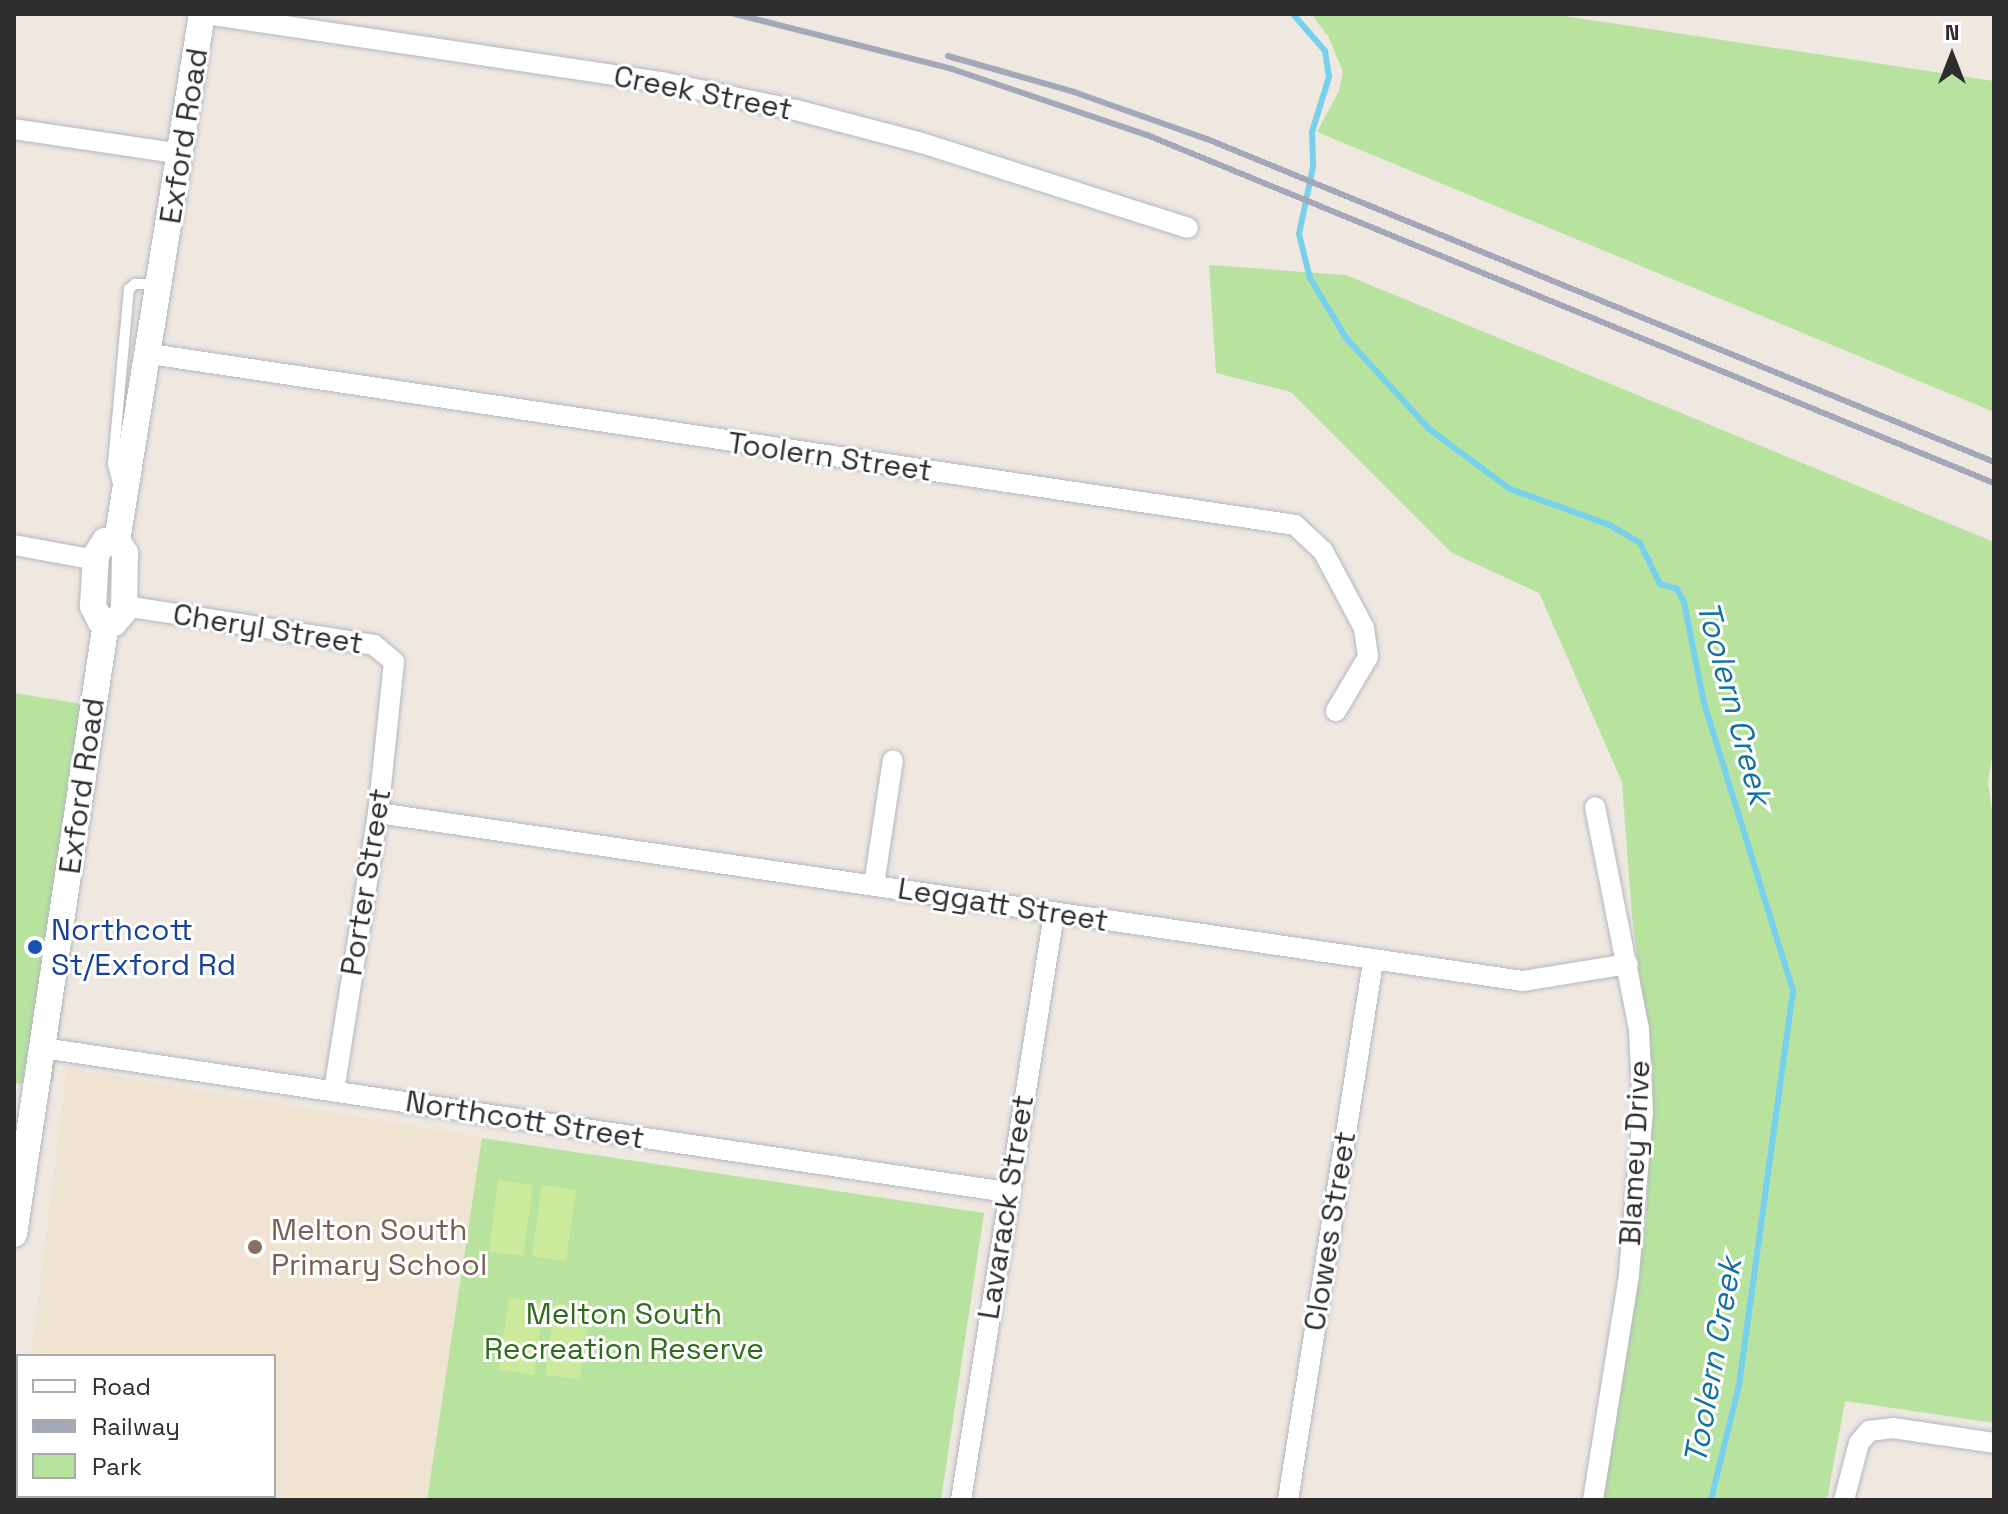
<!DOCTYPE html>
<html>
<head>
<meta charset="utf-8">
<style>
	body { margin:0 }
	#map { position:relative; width:2008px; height:1514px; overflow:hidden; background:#eee8e1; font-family:"Space Grotesk",sans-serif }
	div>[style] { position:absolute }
	.education>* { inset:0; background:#efe4d1 }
	.green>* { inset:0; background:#b8e39f }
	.pitch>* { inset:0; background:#cbea9b }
	.stream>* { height:6px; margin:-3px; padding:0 3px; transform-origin:3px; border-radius:3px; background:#77d1ed }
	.roads { filter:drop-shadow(0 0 2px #b4b7c0) drop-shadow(0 0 2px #b4b7c0) }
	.service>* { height:10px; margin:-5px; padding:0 5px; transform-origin:5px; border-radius:5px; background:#fff }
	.minor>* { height:20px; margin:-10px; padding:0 10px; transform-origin:10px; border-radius:10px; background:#fff }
	.tertiary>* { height:26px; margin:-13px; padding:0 13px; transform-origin:13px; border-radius:13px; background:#fff }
	.rail>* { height:6px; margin:-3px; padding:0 3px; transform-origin:3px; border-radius:3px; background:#a3a7b7 }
	.dots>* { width:22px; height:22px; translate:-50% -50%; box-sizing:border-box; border:4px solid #fff; border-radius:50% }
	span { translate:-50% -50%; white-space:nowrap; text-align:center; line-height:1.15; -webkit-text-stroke:6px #fff; paint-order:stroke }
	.street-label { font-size:30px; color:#2e2e2e }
	.transit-label { font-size:30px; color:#164399 }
	.left { translate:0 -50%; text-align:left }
	.education-label { font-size:30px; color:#785e54 }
	.park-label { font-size:30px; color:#306b1d }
	.water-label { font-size:32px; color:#11729f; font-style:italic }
	.frame { position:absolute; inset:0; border:16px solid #2e2e2e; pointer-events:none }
	.legend { position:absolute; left:16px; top:1354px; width:260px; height:144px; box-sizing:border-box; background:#fff; border:2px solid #ababab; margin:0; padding:10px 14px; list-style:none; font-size:24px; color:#2e2e2e }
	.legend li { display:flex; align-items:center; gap:16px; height:40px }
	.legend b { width:40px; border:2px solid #ababab }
	.north { position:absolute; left:1912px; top:16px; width:80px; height:80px; -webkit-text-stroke:6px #fff; paint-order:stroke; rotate:0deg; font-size:22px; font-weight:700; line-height:32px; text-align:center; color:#2e2e2e }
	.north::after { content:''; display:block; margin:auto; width:28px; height:36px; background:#2e2e2e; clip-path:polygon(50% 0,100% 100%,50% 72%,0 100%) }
</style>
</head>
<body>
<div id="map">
	<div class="education">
		<div style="clip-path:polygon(67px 1068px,482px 1138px,427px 1500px,14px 1500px,18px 1443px,18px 1496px,274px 1496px,274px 1356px,31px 1356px)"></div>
	</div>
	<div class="green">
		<div style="clip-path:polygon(1311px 14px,1551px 14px,1994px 81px,1994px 412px,1317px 132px,1339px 91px,1343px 71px,1328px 36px)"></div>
		<div style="clip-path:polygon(1209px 265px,1346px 275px,1994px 542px,1994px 743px,1988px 782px,1994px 825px,1994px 1423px,1845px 1401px,1827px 1500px,1600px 1500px,1646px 1221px,1653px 1076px,1632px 916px,1622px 782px,1539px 593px,1452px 553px,1291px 392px,1216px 373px)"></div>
		<div style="clip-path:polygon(14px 693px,100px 707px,53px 1081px,14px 1084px)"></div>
		<div style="clip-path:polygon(482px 1138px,984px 1213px,941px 1500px,427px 1500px)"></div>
	</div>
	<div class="pitch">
		<div style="clip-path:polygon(498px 1180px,533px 1185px,523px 1256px,489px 1252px)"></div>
		<div style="clip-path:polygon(542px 1185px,576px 1190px,566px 1261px,532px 1256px)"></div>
		<div style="clip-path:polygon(509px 1298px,544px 1303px,534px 1375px,499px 1370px)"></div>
		<div style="clip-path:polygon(555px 1303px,589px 1308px,580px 1379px,545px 1375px)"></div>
	</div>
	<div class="stream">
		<div style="left:1293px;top:14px;width:49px;rotate:49.1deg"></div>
		<div style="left:1325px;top:51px;width:26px;rotate:81deg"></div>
		<div style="left:1329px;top:77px;width:58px;rotate:107.2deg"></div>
		<div style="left:1312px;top:132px;width:35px;rotate:88deg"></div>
		<div style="left:1313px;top:167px;width:68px;rotate:101.8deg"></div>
		<div style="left:1299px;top:234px;width:45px;rotate:76deg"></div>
		<div style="left:1310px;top:278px;width:70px;rotate:59deg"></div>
		<div style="left:1346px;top:338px;width:123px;rotate:47.6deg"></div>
		<div style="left:1429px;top:429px;width:101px;rotate:36.5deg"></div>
		<div style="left:1510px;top:489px;width:106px;rotate:19.8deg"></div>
		<div style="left:1610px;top:525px;width:35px;rotate:31deg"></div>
		<div style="left:1640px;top:543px;width:46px;rotate:64deg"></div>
		<div style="left:1660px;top:584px;width:18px;rotate:16deg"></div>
		<div style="left:1677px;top:589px;width:15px;rotate:62deg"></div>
		<div style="left:1684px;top:602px;width:103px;rotate:78.8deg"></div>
		<div style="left:1704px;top:703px;width:301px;rotate:72.8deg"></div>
		<div style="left:1793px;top:991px;width:398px;rotate:97.8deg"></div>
		<div style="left:1739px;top:1385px;width:118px;rotate:103.7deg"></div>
	</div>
	<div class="roads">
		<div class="service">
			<div style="left:118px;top:484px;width:21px;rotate:-104deg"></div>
			<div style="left:113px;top:464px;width:176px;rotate:-84.8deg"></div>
			<div style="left:129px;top:289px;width:8px;rotate:-40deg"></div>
			<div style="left:135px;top:284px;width:24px"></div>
		</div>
		<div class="minor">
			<div style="left:206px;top:14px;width:461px;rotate:8.5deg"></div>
			<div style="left:662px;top:82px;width:137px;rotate:11.8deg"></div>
			<div style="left:796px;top:110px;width:130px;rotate:14.7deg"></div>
			<div style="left:922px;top:143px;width:279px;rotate:17.7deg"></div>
			<div style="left:14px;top:129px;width:169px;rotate:8.5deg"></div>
			<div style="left:150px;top:354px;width:1158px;rotate:8.49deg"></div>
			<div style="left:1295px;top:525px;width:38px;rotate:43deg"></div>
			<div style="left:1323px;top:551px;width:87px;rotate:62deg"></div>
			<div style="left:1364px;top:628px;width:29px;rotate:82deg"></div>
			<div style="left:1368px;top:657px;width:63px;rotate:120.7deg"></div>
			<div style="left:14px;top:545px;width:83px;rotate:10.4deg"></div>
			<div style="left:125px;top:606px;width:252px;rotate:8.9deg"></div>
			<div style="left:374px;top:645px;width:26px;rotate:40deg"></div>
			<div style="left:394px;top:662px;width:152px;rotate:96deg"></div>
			<div style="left:378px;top:813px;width:282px;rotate:99deg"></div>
			<div style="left:378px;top:813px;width:1157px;rotate:8.35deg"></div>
			<div style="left:1523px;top:981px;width:106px;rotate:-9.2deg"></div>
			<div style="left:874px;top:885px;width:126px;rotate:-81.4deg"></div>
			<div style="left:43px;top:1048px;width:975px;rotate:8.5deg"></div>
			<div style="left:961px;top:1500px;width:593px;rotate:-80.98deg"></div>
			<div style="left:1288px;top:1500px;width:545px;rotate:-81.02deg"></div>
			<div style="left:1593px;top:1500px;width:229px;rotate:-80.9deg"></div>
			<div style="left:1629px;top:1274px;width:164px;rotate:-85.1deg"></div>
			<div style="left:1643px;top:1111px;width:82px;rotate:-92.8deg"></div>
			<div style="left:1639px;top:1029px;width:226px;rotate:-101.2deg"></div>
			<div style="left:1844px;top:1500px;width:59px;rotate:-75.3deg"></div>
			<div style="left:1859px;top:1443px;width:16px;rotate:-50deg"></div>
			<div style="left:1869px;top:1431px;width:24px;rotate:-7deg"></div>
			<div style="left:1893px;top:1428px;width:102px;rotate:8.4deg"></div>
		</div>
		<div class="tertiary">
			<div style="left:105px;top:541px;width:12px"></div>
			<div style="left:117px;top:541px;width:14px;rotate:56deg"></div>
			<div style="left:125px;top:553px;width:58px;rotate:91deg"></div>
			<div style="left:124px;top:611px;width:16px;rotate:130deg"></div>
			<div style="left:114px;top:623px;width:13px;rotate:-176deg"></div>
			<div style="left:101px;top:622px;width:18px;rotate:-117deg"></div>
			<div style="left:93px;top:606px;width:51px;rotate:-86.6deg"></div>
			<div style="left:96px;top:555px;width:17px;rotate:-57deg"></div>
			<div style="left:117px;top:541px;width:534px;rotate:-80.84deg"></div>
			<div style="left:14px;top:1234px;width:618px;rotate:-81.44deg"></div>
		</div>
	</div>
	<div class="rail">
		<div style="left:735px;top:14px;width:224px;rotate:14.2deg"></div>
		<div style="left:952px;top:69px;width:206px;rotate:18.7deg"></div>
		<div style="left:1147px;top:135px;width:916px;rotate:22.34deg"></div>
		<div style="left:948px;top:56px;width:131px;rotate:15.9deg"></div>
		<div style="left:1074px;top:92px;width:141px;rotate:19.5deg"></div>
		<div style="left:1207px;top:139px;width:851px;rotate:22.31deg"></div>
	</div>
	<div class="dots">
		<div style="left:35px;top:947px;background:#1a4fb4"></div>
		<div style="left:255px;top:1247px;background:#8d6e63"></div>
	</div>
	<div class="street-label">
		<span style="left:703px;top:93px;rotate:11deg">Creek Street</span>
		<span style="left:184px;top:136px;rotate:-81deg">Exford Road</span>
		<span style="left:830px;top:457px;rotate:8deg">Toolern Street</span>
		<span style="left:268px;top:629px;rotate:9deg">Cheryl Street</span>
		<span style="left:82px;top:786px;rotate:-82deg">Exford Road</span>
		<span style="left:366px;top:882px;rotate:-81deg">Porter Street</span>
		<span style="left:1003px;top:905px;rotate:9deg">Leggatt Street</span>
		<span style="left:525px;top:1120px;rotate:9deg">Northcott Street</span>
		<span style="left:1635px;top:1153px;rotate:-87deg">Blamey Drive</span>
		<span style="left:1006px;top:1207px;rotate:-81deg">Lavarack Street</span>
		<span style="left:1330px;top:1231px;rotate:-81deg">Clowes Street</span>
	</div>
	<div class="transit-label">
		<span class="left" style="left:51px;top:947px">Northcott<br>St/Exford Rd</span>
	</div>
	<div class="education-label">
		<span class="left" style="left:271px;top:1247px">Melton South<br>Primary School</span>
	</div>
	<div class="park-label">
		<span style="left:624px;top:1331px">Melton South<br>Recreation Reserve</span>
	</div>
	<div class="water-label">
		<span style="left:1734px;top:703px;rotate:75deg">Toolern Creek</span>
		<span style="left:1713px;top:1361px;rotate:-80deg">Toolern Creek</span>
	</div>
	<div class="frame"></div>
	<ul class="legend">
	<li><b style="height:10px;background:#fff"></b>Road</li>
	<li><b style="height:10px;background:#a3a7b7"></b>Railway</li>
	<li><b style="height:22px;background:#b8e39f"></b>Park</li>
	</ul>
	<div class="north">N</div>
</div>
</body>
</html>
